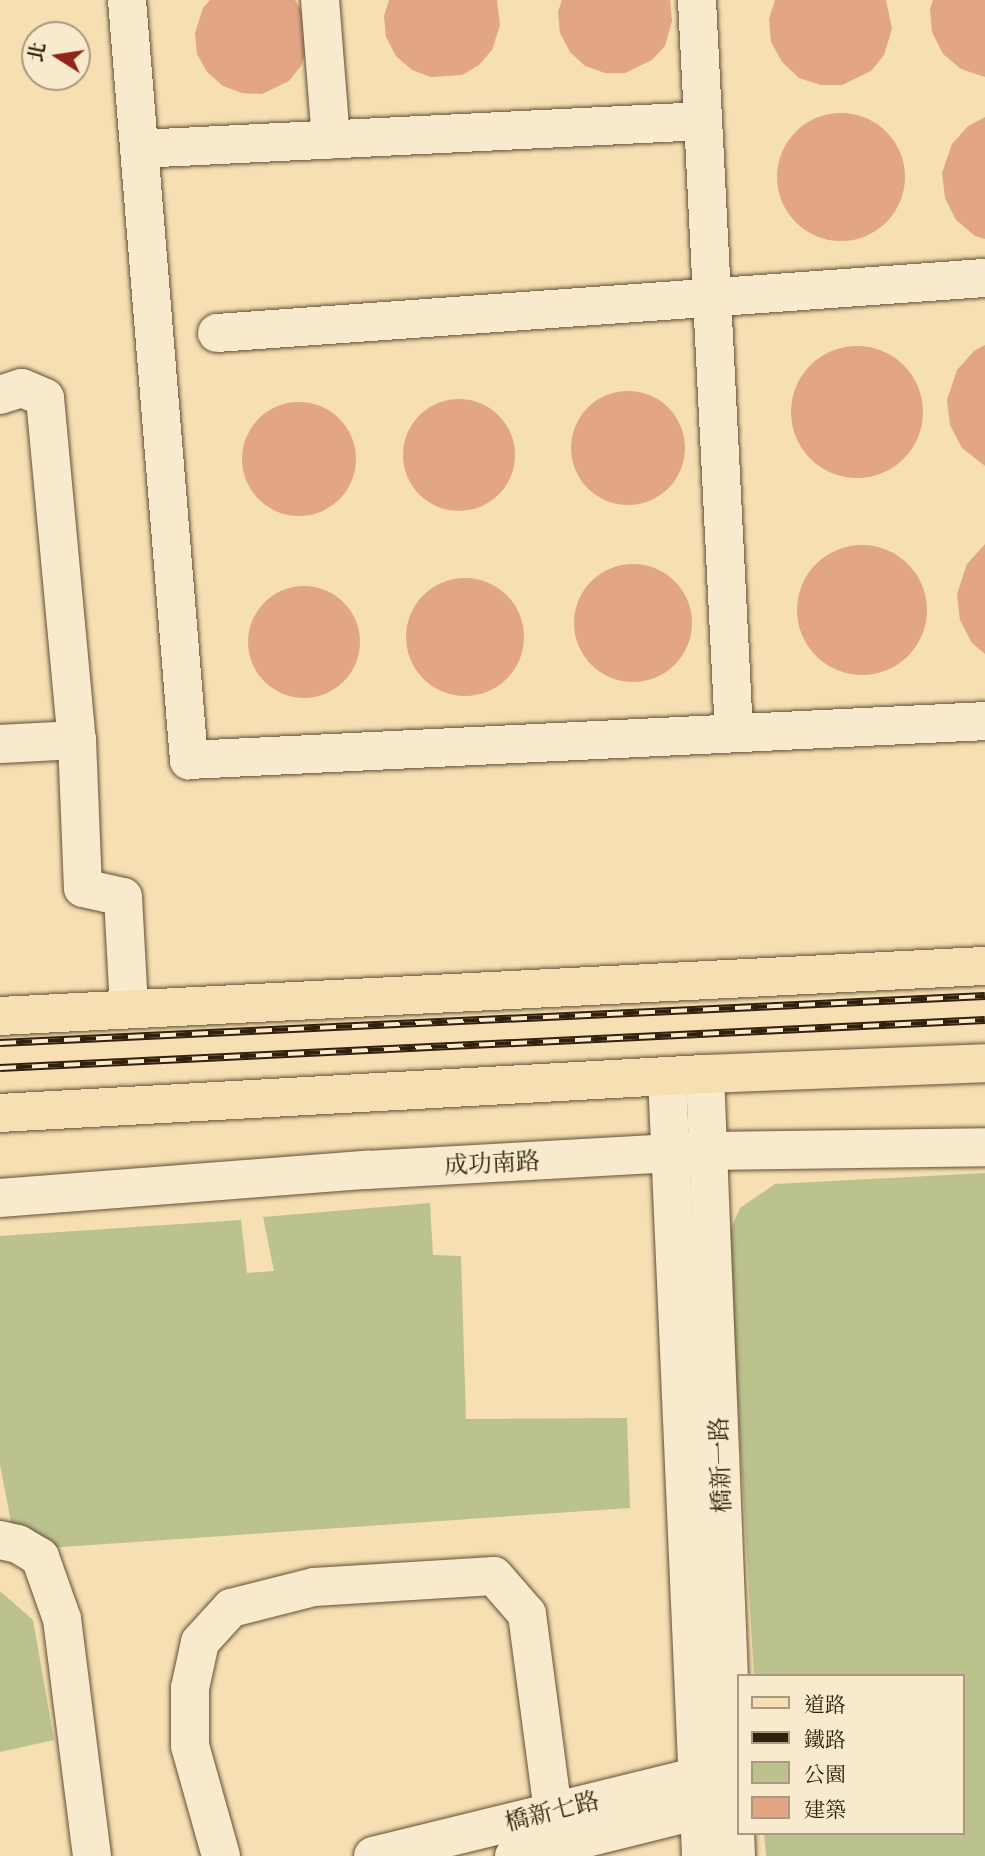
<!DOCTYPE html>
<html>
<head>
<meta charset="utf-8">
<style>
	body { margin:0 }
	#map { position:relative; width:985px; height:1856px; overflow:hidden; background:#f6dfb2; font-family:"EB Garamond","Noto Serif TC",serif }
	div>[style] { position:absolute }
	.green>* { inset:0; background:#bcc28d }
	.building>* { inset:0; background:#e2a685 }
	.round { border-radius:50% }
	.roads { filter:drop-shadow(0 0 2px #625037) drop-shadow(0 0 2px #625037) }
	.minor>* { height:38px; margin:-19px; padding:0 19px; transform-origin:19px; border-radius:19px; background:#f9eacd }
	.major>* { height:38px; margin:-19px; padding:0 19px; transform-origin:19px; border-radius:19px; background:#f6dfb2 }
	.rail>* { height:8px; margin-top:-4px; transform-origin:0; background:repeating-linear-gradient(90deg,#f9eacd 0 16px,#31200e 0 32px); box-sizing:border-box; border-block:2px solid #31200e }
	span { translate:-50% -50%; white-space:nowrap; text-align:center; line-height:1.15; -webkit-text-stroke:6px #f9eacd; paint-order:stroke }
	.street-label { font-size:24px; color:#31200e }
	.legend { position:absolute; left:737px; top:1674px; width:228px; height:161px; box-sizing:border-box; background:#f9eacd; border:2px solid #a99981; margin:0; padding:9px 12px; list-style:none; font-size:21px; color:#31200e }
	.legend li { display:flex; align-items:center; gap:14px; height:35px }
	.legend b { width:35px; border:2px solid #a99981 }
	.north { position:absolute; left:21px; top:21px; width:70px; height:70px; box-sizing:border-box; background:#f9eacd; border:2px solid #a99981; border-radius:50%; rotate:282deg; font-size:19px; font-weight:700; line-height:28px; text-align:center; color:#31200e }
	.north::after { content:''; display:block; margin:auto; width:24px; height:32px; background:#8f2418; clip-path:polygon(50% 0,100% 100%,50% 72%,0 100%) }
</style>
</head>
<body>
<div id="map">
	<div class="green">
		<div style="clip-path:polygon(985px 1173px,985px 1856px,766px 1856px,764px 1833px,962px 1833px,962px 1676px,754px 1676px,728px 1235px,740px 1208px,775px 1184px)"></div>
		<div style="clip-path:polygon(430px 1203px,433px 1255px,461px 1256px,466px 1419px,627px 1418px,630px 1508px,47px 1548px,11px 1522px,0 1465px,0 1236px,241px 1220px,247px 1273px,274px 1271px,263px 1217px)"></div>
		<div style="clip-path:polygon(0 1591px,33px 1620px,54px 1740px,0 1752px)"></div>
	</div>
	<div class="building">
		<div style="clip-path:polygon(210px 0,295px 0,308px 23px,309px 42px,301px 66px,289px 81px,262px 94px,242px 93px,223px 86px,207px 72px,197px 54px,195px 33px,203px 8px)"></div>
		<div style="clip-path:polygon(389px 0,497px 0,500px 25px,492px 50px,479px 65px,462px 75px,431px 77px,412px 70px,396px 56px,386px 37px,384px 16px)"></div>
		<div style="clip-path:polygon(562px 0,670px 0,672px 21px,665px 46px,652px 60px,625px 73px,605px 73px,585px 66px,570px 52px,560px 33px,558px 12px)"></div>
		<div style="clip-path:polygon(775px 0,886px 0,892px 29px,884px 55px,871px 71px,842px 85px,821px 85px,799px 78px,782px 62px,771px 42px,769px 19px)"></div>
		<div style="clip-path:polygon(933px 0,985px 0,985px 77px,961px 69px,943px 54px,932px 32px,930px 9px)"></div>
		<div class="round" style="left:777px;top:113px;width:128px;height:128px"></div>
		<div style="clip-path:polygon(985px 117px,985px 239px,975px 236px,956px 220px,945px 198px,942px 173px,952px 144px,968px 126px)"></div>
		<div style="clip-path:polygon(985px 345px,985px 466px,962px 448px,950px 425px,947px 400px,957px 370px,974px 351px)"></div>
		<div class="round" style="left:791px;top:346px;width:132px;height:132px"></div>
		<div class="round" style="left:571px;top:391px;width:114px;height:114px"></div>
		<div class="round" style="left:403px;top:399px;width:112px;height:112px"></div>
		<div class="round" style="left:242px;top:402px;width:114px;height:114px"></div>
		<div style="clip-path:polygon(985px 544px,985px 654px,972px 643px,960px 620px,957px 594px,967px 564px)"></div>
		<div class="round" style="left:797px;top:545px;width:130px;height:130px"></div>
		<div class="round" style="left:574px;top:564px;width:118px;height:118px"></div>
		<div class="round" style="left:406px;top:578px;width:118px;height:118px"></div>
		<div class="round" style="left:248px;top:586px;width:112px;height:112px"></div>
	</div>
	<div class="roads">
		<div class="minor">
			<div style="left:127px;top:0;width:763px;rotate:85.34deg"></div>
			<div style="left:189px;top:760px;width:797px;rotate:-2.8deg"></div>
			<div style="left:320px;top:0;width:140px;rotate:85.5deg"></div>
			<div style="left:697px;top:0;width:734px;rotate:87.11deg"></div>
			<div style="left:139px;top:149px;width:565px;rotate:-2.84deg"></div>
			<div style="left:217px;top:333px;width:770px;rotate:-4.1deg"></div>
			<div style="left:0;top:395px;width:23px;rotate:-18deg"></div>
			<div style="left:22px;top:388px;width:25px;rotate:23deg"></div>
			<div style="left:45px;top:398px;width:343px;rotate:84.7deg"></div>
			<div style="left:77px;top:740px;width:148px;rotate:87.7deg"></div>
			<div style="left:83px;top:888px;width:41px;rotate:12.7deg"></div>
			<div style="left:123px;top:897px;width:112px;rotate:86.9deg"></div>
			<div style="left:0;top:744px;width:77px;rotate:-3deg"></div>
			<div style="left:705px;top:1074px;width:783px;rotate:87.73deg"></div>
			<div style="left:667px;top:1076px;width:781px;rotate:87.5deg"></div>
			<div style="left:0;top:1198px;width:368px;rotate:-4.4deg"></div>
			<div style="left:367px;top:1170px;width:342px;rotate:-3.2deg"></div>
			<div style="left:708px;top:1151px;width:277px;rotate:-0.8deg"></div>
			<div style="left:0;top:1540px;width:18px;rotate:13deg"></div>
			<div style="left:18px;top:1544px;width:26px;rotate:31deg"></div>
			<div style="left:40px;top:1557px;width:66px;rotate:70.5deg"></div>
			<div style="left:62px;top:1619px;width:239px;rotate:82.8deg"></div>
			<div style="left:221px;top:1856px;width:114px;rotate:-105.7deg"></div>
			<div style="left:190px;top:1746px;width:58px;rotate:-90deg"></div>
			<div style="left:190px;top:1688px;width:47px;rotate:-77.7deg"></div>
			<div style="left:200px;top:1642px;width:46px;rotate:-47.6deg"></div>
			<div style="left:231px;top:1608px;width:86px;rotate:-14.2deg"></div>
			<div style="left:314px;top:1587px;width:180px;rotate:-3.5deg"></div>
			<div style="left:494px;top:1576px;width:50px;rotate:49deg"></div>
			<div style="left:527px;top:1614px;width:199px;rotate:82.5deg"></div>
			<div style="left:373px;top:1856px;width:357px;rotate:-13.8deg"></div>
			<div style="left:514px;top:1856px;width:214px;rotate:-14deg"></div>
		</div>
		<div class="major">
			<div style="left:0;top:1016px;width:986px;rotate:-2.91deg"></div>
			<div style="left:0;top:1113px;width:706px;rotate:-3.17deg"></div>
			<div style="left:705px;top:1074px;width:280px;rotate:-2.2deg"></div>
		</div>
	</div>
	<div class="rail">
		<div style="left:0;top:1043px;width:986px;rotate:-2.73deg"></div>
		<div style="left:0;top:1068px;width:986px;rotate:-2.79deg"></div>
	</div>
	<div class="street-label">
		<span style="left:492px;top:1163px;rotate:-3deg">成功南路</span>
		<span style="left:720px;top:1465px;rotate:-92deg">橋新一路</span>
		<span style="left:552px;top:1811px;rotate:-14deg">橋新七路</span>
	</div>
	<ul class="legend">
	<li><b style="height:9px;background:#f6dfb2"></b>道路</li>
	<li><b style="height:9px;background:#31200e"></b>鐵路</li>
	<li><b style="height:19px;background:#bcc28d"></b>公園</li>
	<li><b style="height:19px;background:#e2a685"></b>建築</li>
	</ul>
	<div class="north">北</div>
</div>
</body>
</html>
